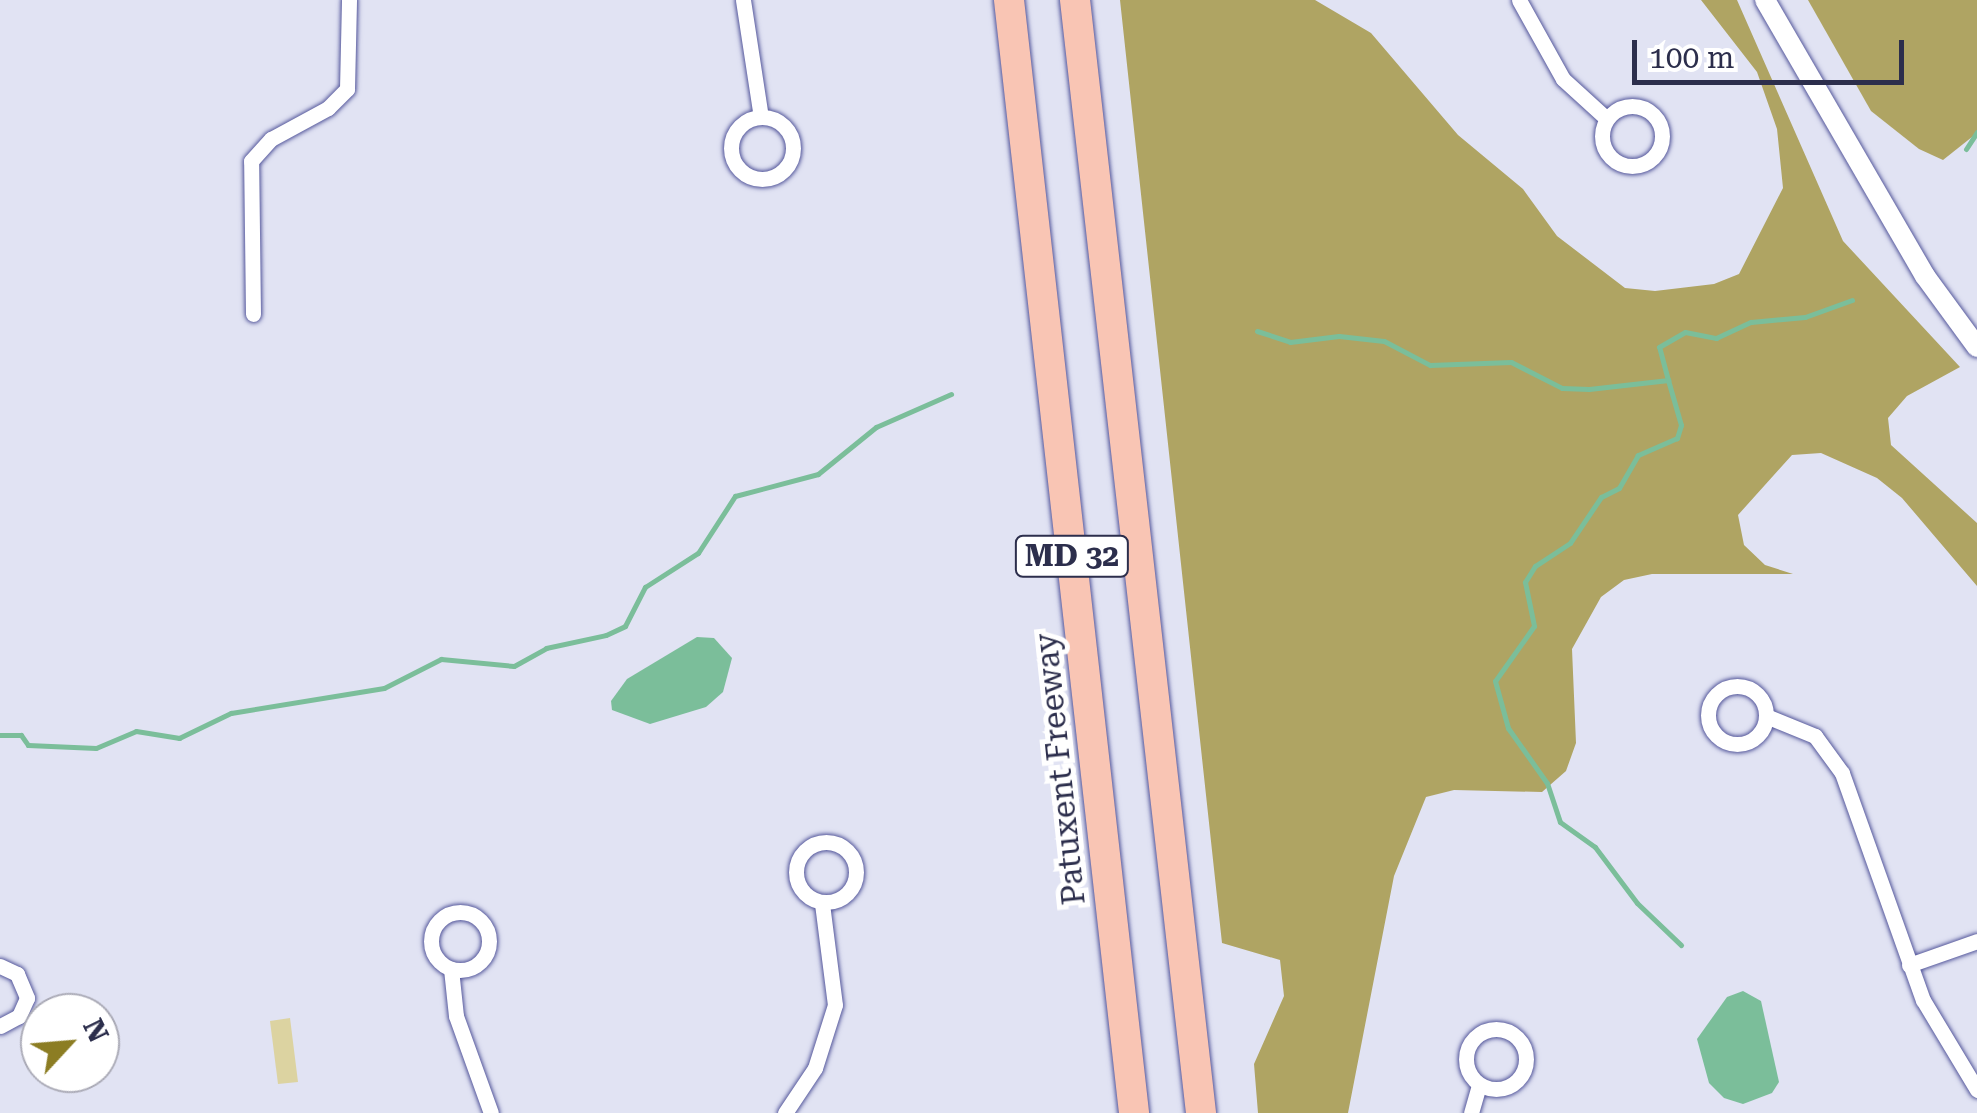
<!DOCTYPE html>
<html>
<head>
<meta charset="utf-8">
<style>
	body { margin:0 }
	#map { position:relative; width:1977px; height:1113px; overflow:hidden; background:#e1e3f3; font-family:"Roboto Serif",serif }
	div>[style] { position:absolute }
	.green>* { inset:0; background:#dcd3a1 }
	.forest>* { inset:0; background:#afa463 }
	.water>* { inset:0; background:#7bbe9a }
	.stream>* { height:5px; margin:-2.5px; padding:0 2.5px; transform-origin:2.5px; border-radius:2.5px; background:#7bbe9a }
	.roads { filter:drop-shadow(0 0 2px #55589c) drop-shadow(0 0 2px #55589c) }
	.minor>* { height:15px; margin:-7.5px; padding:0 7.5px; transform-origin:7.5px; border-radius:7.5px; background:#fff }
	.minor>.ring { margin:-7.5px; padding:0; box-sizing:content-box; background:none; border:15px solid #fff; border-radius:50% }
	.tertiary>* { height:20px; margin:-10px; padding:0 10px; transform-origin:10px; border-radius:10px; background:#fff }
	.motorway>* { height:30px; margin:-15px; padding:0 15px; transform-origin:15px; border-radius:15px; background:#f9c5b4 }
	span { translate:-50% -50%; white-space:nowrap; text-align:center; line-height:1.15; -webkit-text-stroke:10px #fff; paint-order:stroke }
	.shield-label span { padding:2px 8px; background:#fff; border:2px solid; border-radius:8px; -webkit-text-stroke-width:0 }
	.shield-label { font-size:30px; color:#2c2e4c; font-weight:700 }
	.street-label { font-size:32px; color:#2c2e4c }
	.north { position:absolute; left:20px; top:993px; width:100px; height:100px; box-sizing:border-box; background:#fff; border:2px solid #ababb7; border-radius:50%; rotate:64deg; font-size:28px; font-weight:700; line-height:40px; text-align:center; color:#2c2e4c }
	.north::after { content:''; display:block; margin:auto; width:35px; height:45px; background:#8c7d23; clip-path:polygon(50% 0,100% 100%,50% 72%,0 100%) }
	.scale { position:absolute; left:1632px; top:40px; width:272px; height:45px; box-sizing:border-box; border:5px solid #2c2e4c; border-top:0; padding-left:12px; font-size:30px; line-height:35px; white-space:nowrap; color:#2c2e4c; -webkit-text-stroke:8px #fff; paint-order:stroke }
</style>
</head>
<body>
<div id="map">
	<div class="green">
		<div style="clip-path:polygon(290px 1018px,298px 1082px,278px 1084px,270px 1021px)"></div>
	</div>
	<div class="forest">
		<div style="clip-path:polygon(1120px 0,1315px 0,1371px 33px,1458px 135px,1523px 189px,1557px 236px,1625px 288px,1655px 291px,1714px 284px,1739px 274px,1783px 188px,1777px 129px,1757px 72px,1701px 0,1737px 0,1843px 241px,1960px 367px,1907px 396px,1888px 418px,1891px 445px,1977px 523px,1977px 586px,1902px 498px,1877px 478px,1821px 453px,1792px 455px,1738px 515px,1744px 545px,1765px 565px,1793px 574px,1652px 574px,1624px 580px,1601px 597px,1572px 649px,1576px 743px,1566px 771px,1542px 792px,1454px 790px,1426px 797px,1394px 876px,1348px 1113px,1258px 1113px,1254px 1064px,1284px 996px,1280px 960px,1222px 943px)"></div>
		<div style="clip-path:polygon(1808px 0,1977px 0,1977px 133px,1943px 160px,1919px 149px,1871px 111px)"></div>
	</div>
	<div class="water">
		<div style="clip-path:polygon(697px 637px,714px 638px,732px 658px,723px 692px,706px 707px,650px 724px,612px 710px,611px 701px,627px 679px)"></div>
		<div style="clip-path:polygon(1743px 991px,1761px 1001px,1779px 1082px,1772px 1093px,1743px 1104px,1724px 1098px,1709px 1083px,1697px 1039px,1727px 997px)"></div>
	</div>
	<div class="stream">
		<div style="left:1966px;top:149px;width:20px;rotate:-57deg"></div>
		<div style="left:1257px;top:331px;width:35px;rotate:18deg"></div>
		<div style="left:1290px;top:342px;width:49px;rotate:-7deg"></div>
		<div style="left:1339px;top:336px;width:45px;rotate:6.3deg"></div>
		<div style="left:1384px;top:341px;width:52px;rotate:27.6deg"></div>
		<div style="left:1430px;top:365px;width:81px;rotate:-2.1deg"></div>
		<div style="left:1511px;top:362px;width:57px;rotate:27deg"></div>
		<div style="left:1562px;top:388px;width:27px;rotate:2deg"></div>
		<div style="left:1589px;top:389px;width:80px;rotate:-6.5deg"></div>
		<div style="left:1668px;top:380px;width:34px;rotate:-105deg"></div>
		<div style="left:1659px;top:347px;width:30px;rotate:-30deg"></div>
		<div style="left:1685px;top:332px;width:32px;rotate:11deg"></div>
		<div style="left:1716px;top:338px;width:38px;rotate:-25deg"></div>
		<div style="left:1751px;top:322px;width:54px;rotate:-5.3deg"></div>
		<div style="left:1805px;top:317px;width:50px;rotate:-19.9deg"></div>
		<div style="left:1668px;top:380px;width:47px;rotate:73.9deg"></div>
		<div style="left:1681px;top:425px;width:14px;rotate:107deg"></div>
		<div style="left:1677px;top:438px;width:43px;rotate:156.4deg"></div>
		<div style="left:1638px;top:455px;width:38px;rotate:120deg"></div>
		<div style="left:1619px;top:488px;width:20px;rotate:153deg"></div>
		<div style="left:1601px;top:497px;width:55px;rotate:124deg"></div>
		<div style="left:1570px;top:543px;width:42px;rotate:146.7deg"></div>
		<div style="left:1535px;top:566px;width:19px;rotate:122deg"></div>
		<div style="left:1525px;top:582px;width:45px;rotate:78.4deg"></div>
		<div style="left:1534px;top:626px;width:67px;rotate:125.3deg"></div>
		<div style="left:1495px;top:681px;width:49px;rotate:74.5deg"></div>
		<div style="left:1508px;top:728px;width:67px;rotate:54.7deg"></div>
		<div style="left:1547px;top:783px;width:41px;rotate:71.6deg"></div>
		<div style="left:1560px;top:822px;width:43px;rotate:35.5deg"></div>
		<div style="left:1595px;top:847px;width:70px;rotate:53.1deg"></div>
		<div style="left:1637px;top:903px;width:61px;rotate:43.7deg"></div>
		<div style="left:0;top:735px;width:21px"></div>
		<div style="left:21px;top:735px;width:12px;rotate:55deg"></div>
		<div style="left:28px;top:745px;width:68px;rotate:2.5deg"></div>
		<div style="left:96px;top:748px;width:43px;rotate:-23deg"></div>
		<div style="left:136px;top:731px;width:44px;rotate:9.2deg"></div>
		<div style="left:179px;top:738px;width:58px;rotate:-25.7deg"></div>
		<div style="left:231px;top:713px;width:155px;rotate:-9.3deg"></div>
		<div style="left:384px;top:688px;width:64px;rotate:-27deg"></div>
		<div style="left:441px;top:659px;width:73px;rotate:5.5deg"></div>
		<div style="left:514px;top:666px;width:37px;rotate:-29deg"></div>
		<div style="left:546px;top:648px;width:61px;rotate:-12.2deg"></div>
		<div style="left:606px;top:635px;width:21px;rotate:-25deg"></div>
		<div style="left:625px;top:626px;width:44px;rotate:-62.9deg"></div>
		<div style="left:645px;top:587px;width:63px;rotate:-32.7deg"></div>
		<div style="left:698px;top:553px;width:68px;rotate:-57deg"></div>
		<div style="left:735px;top:496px;width:86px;rotate:-14.8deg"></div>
		<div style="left:818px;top:474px;width:75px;rotate:-39deg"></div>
		<div style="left:876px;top:427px;width:82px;rotate:-23.7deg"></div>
	</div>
	<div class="roads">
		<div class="minor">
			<div style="left:743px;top:0;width:118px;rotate:81.3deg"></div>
			<div style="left:1519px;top:0;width:90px;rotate:60.9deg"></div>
			<div style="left:1563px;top:79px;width:59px;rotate:42.3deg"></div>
			<div class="ring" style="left:1602px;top:106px;width:45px;height:45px"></div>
			<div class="ring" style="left:731px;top:117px;width:47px;height:47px"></div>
			<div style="left:253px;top:314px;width:153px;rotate:-90.7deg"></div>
			<div style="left:251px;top:161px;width:30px;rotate:-48deg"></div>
			<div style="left:271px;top:139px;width:65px;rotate:-28.5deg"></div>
			<div style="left:328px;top:108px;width:27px;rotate:-45deg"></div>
			<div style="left:347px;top:89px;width:89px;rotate:-88.7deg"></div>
			<div class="ring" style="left:1708px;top:686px;width:43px;height:43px"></div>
			<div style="left:1766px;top:716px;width:53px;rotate:22.2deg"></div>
			<div style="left:1815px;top:736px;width:46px;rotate:53.9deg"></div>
			<div style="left:1842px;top:773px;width:241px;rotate:70.4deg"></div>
			<div style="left:1923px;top:1000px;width:105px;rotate:59deg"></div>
			<div class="ring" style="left:796px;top:842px;width:45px;height:45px"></div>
			<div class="ring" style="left:431px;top:912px;width:43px;height:43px"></div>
			<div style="left:1909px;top:965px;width:72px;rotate:-19.4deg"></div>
			<div style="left:0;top:966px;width:19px;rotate:25deg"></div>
			<div style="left:17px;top:974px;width:26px;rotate:67deg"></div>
			<div style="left:27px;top:998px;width:20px;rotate:114deg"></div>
			<div style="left:19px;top:1016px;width:21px;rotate:152deg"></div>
			<div style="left:451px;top:969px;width:47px;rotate:83.9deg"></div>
			<div style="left:456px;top:1016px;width:103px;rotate:70.2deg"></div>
			<div class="ring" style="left:1466px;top:1029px;width:45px;height:45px"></div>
			<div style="left:785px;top:1113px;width:54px;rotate:-56.3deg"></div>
			<div style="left:815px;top:1068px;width:66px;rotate:-72.4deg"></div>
			<div style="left:835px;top:1005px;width:103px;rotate:-97.3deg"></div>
			<div style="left:1471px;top:1113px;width:29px;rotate:-74deg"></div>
		</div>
		<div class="tertiary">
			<div style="left:1765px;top:0;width:319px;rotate:59.9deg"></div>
			<div style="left:1925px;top:276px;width:88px;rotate:53.8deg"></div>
		</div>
		<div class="motorway">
			<div style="left:1009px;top:0;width:1120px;rotate:83.59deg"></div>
			<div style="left:1075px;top:0;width:1120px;rotate:83.54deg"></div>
		</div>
	</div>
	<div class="shield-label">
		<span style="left:1072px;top:556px">MD 32</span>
	</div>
	<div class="street-label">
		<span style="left:1060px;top:769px;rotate:-96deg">Patuxent Freeway</span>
	</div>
	<div class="north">N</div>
	<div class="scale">100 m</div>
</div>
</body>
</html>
